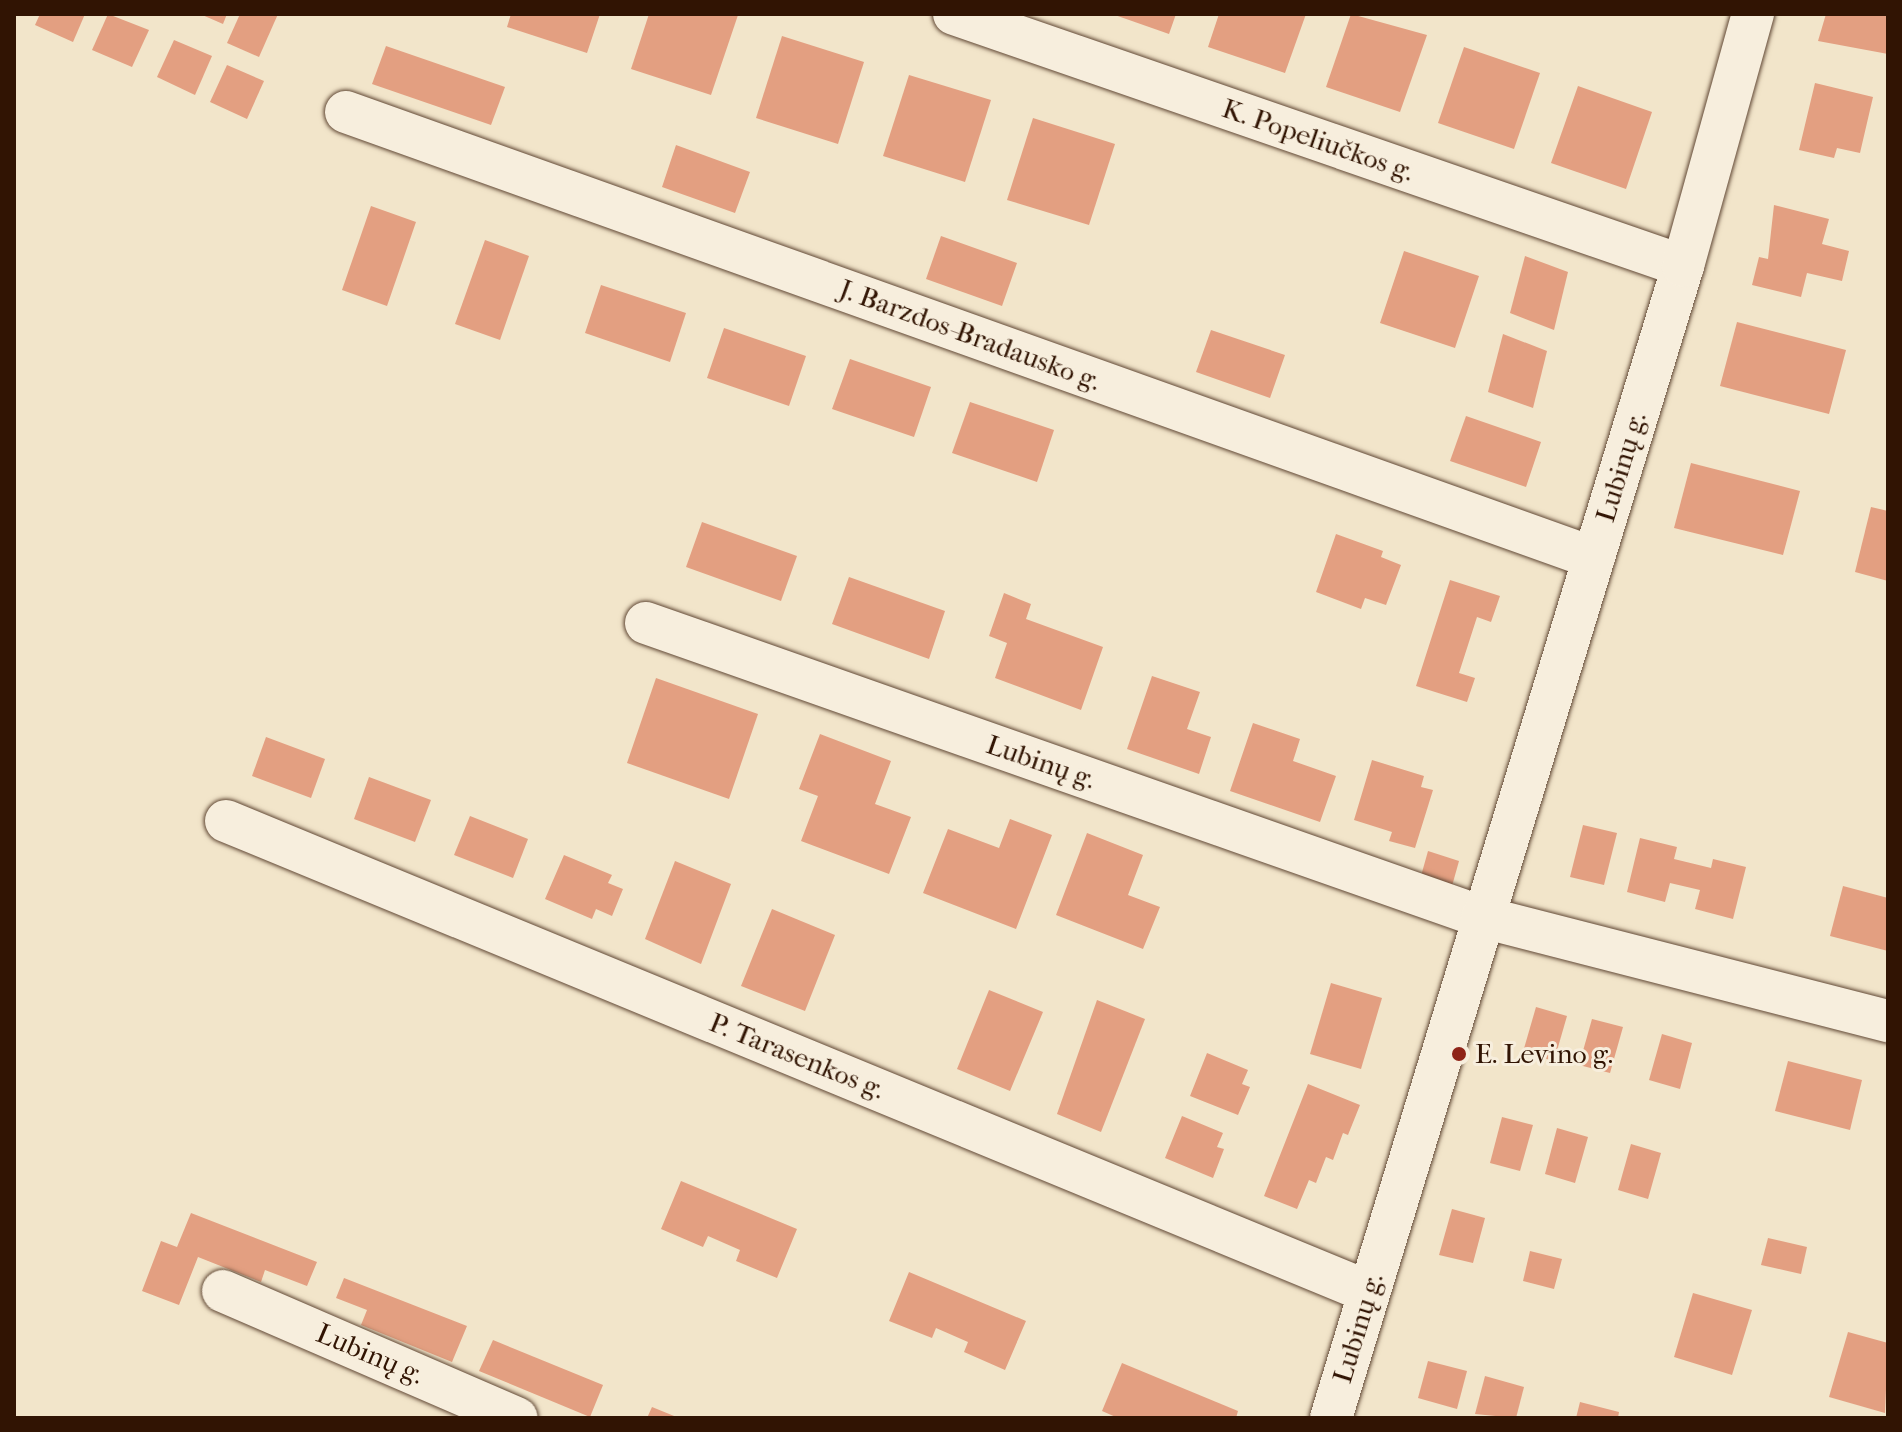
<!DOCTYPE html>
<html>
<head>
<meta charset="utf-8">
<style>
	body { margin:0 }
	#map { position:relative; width:1902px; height:1432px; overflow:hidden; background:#f2e5ca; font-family:"IM FELL French Canon",serif }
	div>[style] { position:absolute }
	.building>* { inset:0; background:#e39f81 }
	.roads { filter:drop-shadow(0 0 2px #614835) drop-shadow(0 0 2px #614835) }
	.minor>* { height:42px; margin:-21px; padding:0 21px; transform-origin:21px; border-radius:21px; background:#f7eedd }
	.dots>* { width:22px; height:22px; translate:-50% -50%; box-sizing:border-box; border:4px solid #f7eedd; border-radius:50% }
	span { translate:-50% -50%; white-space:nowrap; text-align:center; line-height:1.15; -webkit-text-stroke:6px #f7eedd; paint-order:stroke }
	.street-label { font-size:28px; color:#311403 }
	.poi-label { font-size:28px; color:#311403 }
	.left { translate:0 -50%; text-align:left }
	.frame { position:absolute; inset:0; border:16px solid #311403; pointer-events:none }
</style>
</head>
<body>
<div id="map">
	<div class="building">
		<div style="clip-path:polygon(40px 14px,85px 14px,73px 42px,35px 25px)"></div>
		<div style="clip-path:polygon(108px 14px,149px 30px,132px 67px,92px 50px)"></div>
		<div style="clip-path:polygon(200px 14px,227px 14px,223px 24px)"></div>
		<div style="clip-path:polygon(240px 14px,278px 14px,259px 57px,227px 43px)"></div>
		<div style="clip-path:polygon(511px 14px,600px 14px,587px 53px,507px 27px)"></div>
		<div style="clip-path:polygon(649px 14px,738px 15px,711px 95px,631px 69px)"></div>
		<div style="clip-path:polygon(1112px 14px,1176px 14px,1169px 34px)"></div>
		<div style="clip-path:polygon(1219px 14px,1306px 14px,1285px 73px,1208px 47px)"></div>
		<div style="clip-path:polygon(1351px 14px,1427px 35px,1400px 112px,1326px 87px)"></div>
		<div style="clip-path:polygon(1826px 14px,1888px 14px,1888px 54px,1818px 41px)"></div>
		<div style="clip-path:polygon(782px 36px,864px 62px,838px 144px,756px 118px)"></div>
		<div style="clip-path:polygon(174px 40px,212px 56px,195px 95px,157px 77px)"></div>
		<div style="clip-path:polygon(386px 46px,505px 87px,491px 125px,372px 84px)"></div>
		<div style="clip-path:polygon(1464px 47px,1540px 73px,1514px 149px,1438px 123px)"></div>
		<div style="clip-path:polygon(227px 65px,264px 81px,247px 119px,210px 102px)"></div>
		<div style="clip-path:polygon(909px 75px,991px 100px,965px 182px,883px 156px)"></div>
		<div style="clip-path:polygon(1815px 83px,1873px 97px,1860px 153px,1837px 148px,1834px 158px,1799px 150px)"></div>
		<div style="clip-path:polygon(1578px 86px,1652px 112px,1626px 189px,1551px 163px)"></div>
		<div style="clip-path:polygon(1033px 118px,1115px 144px,1089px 225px,1007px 200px)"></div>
		<div style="clip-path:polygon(676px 145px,750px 172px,735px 213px,662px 187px)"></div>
		<div style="clip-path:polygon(1774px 205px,1829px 219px,1822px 244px,1849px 251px,1842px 281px,1807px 273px,1801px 297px,1752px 285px,1759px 257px,1768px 259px)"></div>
		<div style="clip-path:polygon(371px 206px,416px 222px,387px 306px,342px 290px)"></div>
		<div style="clip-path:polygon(941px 236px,1017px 263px,1002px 306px,926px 279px)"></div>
		<div style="clip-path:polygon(485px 240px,529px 256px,500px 340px,455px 324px)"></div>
		<div style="clip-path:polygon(1404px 251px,1479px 276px,1455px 348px,1380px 323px)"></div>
		<div style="clip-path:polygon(1525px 256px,1568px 272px,1554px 330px,1510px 313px)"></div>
		<div style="clip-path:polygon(601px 285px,686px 313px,670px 362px,585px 333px)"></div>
		<div style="clip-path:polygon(1737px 322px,1846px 350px,1829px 414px,1720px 386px)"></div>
		<div style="clip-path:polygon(724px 328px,806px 356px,789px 406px,707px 378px)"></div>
		<div style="clip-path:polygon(1211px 330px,1285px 355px,1270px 398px,1196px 372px)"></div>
		<div style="clip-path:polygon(1503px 334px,1547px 351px,1533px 408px,1488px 392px)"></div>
		<div style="clip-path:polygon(850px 359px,931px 387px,914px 437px,832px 409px)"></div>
		<div style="clip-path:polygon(970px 402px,1054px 430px,1037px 482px,952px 453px)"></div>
		<div style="clip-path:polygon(1466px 416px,1541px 442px,1526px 487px,1450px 461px)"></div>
		<div style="clip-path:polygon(1691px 463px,1800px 491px,1783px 555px,1674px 528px)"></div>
		<div style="clip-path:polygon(1871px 507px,1888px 511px,1888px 581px,1855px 572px)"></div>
		<div style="clip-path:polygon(702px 522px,797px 556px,781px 601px,686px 567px)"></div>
		<div style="clip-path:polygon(1336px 534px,1383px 551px,1381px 557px,1401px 565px,1386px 605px,1365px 598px,1361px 609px,1316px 592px)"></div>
		<div style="clip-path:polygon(849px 577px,945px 611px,929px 659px,832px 624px)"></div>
		<div style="clip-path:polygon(1450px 580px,1500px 596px,1491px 622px,1477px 617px,1459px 673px,1475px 678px,1467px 702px,1416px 686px)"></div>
		<div style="clip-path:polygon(1004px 593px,1031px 604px,1026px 619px,1103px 647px,1081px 710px,995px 678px,1007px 643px,989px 636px)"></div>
		<div style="clip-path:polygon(1152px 676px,1200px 692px,1187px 729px,1211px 737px,1199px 774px,1127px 749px)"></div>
		<div style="clip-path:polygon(656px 678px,758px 714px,729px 799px,627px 763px)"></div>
		<div style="clip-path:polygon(1253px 723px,1300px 739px,1293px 761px,1336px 776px,1320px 822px,1230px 791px)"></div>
		<div style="clip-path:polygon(820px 734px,891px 761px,875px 804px,911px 817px,889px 874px,801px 841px,818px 796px,799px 789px)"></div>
		<div style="clip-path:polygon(266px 737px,325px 759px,311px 798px,252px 776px)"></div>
		<div style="clip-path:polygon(1372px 760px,1424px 776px,1421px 787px,1433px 790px,1415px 848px,1389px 841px,1392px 832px,1354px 820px)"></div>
		<div style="clip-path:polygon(369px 777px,431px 800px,415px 842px,354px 819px)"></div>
		<div style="clip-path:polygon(470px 816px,528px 839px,513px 878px,454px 855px)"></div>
		<div style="clip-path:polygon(1010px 819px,1052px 835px,1016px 929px,923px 893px,948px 829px,999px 848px)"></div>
		<div style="clip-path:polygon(1583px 825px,1617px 833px,1604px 885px,1570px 877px)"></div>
		<div style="clip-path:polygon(1087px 833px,1143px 855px,1128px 895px,1160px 907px,1143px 949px,1056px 915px)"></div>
		<div style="clip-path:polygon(1640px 838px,1677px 847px,1674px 859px,1711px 868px,1713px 859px,1746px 867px,1733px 919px,1695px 909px,1700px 890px,1670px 883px,1665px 902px,1627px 892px)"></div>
		<div style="clip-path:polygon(1428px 851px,1459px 861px,1452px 886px,1421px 876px)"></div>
		<div style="clip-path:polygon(564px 855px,612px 875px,608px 883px,623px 889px,612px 916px,596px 909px,592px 919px,545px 899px)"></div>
		<div style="clip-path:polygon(675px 861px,731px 884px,701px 964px,645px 939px)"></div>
		<div style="clip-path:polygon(1843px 886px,1888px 898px,1888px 951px,1830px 936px)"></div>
		<div style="clip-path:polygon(772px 909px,835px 935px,805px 1011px,741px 986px)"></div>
		<div style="clip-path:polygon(1331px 983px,1382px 998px,1361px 1069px,1310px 1054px)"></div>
		<div style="clip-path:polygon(989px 990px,1043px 1012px,1010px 1091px,957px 1069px)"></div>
		<div style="clip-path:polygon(1097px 1000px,1145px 1019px,1101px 1132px,1057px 1114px)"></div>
		<div style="clip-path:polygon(1536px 1007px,1567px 1016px,1554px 1061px,1523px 1052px)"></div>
		<div style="clip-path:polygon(1592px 1019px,1623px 1027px,1610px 1073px,1579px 1065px)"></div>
		<div style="clip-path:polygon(1662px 1034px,1692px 1043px,1680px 1089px,1649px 1080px)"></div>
		<div style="clip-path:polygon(1207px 1053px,1248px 1070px,1242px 1084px,1250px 1087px,1238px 1115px,1190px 1096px)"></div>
		<div style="clip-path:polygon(1788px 1061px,1862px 1080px,1850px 1130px,1775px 1111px)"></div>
		<div style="clip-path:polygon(1308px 1084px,1360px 1105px,1348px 1135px,1343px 1133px,1333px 1160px,1326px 1157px,1316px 1183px,1309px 1180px,1297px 1209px,1264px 1196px)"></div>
		<div style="clip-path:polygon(1182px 1116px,1223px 1133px,1217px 1147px,1224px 1149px,1213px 1178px,1165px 1158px)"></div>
		<div style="clip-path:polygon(1502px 1117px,1533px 1125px,1520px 1171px,1490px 1163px)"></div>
		<div style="clip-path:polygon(1557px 1128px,1588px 1137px,1575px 1183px,1545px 1174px)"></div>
		<div style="clip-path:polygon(1631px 1144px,1661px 1153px,1648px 1199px,1618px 1190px)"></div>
		<div style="clip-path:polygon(681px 1181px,797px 1229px,777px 1278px,736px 1261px,740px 1250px,708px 1236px,703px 1247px,661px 1229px)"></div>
		<div style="clip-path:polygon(1452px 1209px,1485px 1218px,1473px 1263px,1439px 1255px)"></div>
		<div style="clip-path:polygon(191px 1213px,317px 1262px,307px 1286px,265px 1270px,261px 1282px,198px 1257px,179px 1305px,142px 1291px,161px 1241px,177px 1247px)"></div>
		<div style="clip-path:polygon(1768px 1238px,1807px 1247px,1801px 1274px,1761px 1265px)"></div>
		<div style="clip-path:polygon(1530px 1251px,1562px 1259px,1554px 1289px,1523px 1281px)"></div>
		<div style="clip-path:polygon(909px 1272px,1026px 1321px,1005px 1370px,964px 1352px,968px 1342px,936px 1328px,932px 1338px,889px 1321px)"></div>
		<div style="clip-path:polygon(344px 1278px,467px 1326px,452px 1362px,361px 1325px,367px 1310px,336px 1298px)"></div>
		<div style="clip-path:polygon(1693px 1293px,1752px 1310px,1732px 1375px,1674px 1357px)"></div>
		<div style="clip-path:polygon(1848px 1332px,1888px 1343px,1885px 1413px,1829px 1397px)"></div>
		<div style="clip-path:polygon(493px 1340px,603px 1385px,590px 1417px,479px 1371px)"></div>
		<div style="clip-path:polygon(1428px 1361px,1467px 1371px,1457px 1409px,1418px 1398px)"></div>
		<div style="clip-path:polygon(1122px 1363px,1238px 1411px,1236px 1418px,1118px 1418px,1102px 1411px)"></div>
		<div style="clip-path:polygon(1485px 1376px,1524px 1387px,1516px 1418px,1475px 1414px)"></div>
		<div style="clip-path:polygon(1580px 1402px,1619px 1412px,1618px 1418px,1576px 1418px)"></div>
		<div style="clip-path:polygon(652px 1407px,679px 1418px,647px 1418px)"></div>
	</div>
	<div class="roads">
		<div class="minor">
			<div style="left:954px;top:14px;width:771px;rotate:19.07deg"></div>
			<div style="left:346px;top:112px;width:1325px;rotate:19.67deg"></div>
			<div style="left:646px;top:623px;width:886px;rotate:19.38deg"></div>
			<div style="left:1482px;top:917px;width:419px;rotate:14.4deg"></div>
			<div style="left:226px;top:821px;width:1236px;rotate:22.4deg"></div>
			<div style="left:223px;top:1291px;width:320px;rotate:23.4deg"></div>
			<div style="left:1331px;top:1418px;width:1205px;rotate:-73.01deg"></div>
			<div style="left:1683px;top:266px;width:262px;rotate:-74.5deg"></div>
		</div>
	</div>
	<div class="dots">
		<div style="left:1459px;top:1054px;background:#8f2418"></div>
	</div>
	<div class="street-label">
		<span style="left:1318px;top:140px;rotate:19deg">K. Popeliučkos g.</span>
		<span style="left:970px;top:335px;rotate:20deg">J. Barzdos-Bradausko g.</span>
		<span style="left:1621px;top:467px;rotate:-73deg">Lubinų g.</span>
		<span style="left:1041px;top:762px;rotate:19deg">Lubinų g.</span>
		<span style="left:797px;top:1056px;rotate:22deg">P. Tarasenkos g.</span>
		<span style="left:1358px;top:1328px;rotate:-73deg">Lubinų g.</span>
		<span style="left:370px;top:1354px;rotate:23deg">Lubinų g.</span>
	</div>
	<div class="poi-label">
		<span class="left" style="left:1475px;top:1054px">E. Levino g.</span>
	</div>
	<div class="frame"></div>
</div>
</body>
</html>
